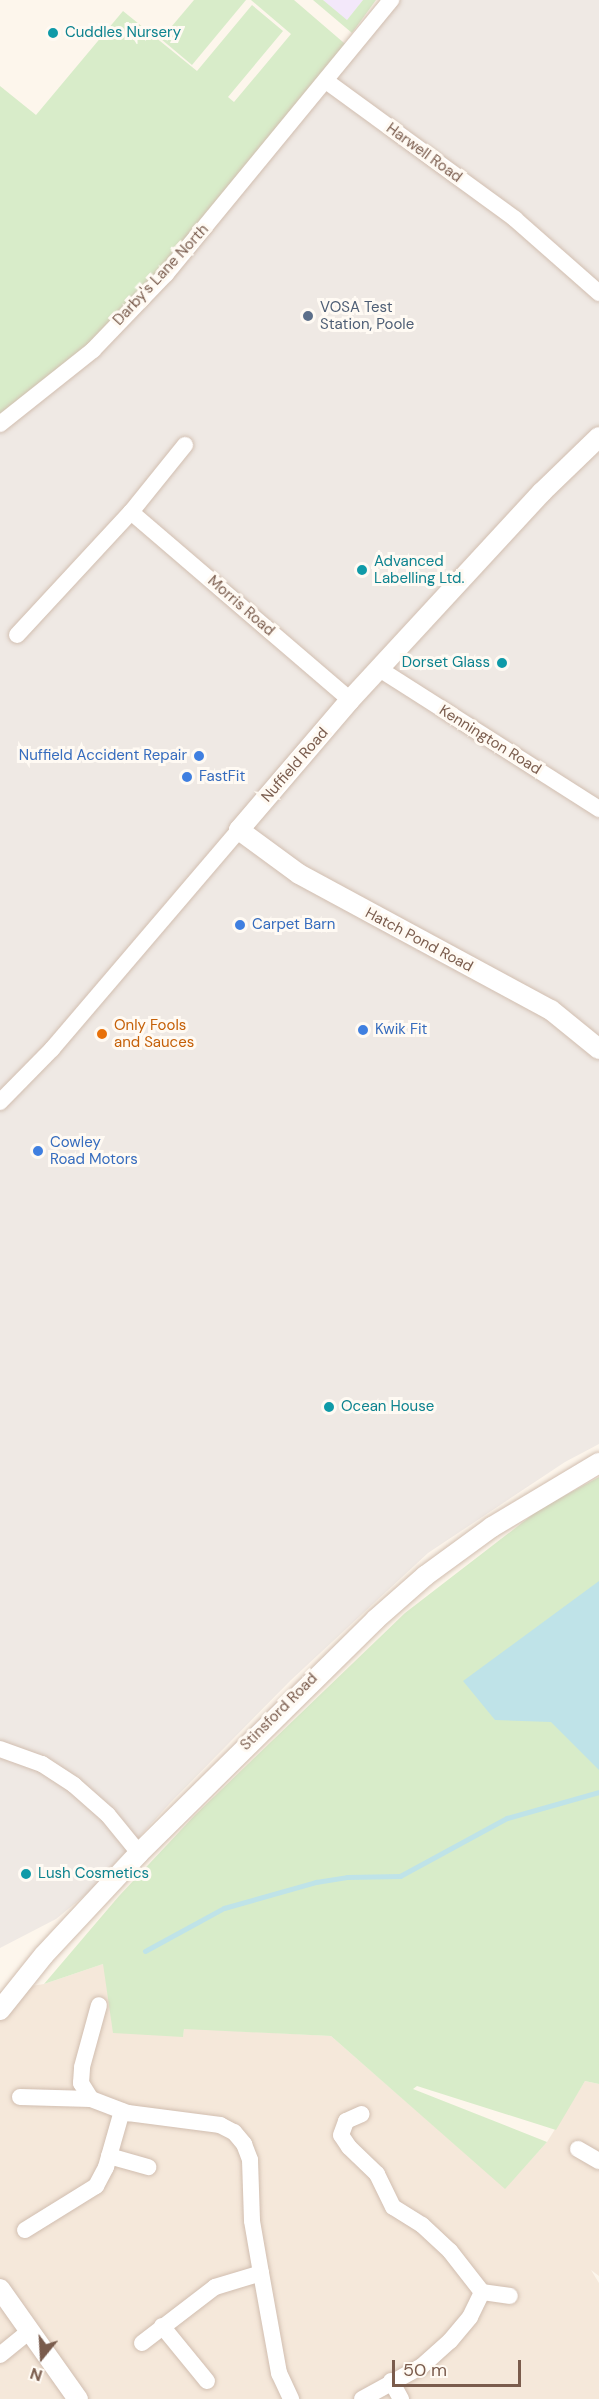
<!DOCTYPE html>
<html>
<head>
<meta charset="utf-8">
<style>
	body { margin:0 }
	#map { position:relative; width:599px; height:2399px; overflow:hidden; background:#fdf6ec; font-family:"DM Sans",sans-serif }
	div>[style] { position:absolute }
	.residential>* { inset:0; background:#f5e8da }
	.industrial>* { inset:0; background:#efe9e4 }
	.education>* { inset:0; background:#f3e8fa }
	.green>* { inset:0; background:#d8ecc9 }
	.water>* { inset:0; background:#bfe3e8 }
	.stream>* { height:5px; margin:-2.5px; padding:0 2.5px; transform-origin:2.5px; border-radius:2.5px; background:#bfe3e8 }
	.roads { filter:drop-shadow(0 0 2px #d1beb0) drop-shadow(0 0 2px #d1beb0) }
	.minor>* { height:16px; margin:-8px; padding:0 8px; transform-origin:8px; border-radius:8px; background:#fff }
	.tertiary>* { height:20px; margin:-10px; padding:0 10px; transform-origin:10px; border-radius:10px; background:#fff }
	.dots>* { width:16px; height:16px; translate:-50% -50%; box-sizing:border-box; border:3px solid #fffaf3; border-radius:50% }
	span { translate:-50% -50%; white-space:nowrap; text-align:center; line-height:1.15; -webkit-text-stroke:6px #fffaf3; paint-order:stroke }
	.culture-label { font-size:15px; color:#0d838f }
	.left { translate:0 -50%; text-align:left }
	.right { translate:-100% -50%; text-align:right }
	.street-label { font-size:15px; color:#7a5c4d }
	.service-label { font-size:15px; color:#4e5e75 }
	.shop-label { font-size:15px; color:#366cbe }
	.food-label { font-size:15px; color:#c56008 }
	.north { position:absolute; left:12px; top:2327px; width:60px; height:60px; -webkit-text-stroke:4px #fffaf3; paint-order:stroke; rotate:198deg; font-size:16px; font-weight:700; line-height:24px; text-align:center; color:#7a5c4d }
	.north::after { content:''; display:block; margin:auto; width:21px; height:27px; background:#7a5c4d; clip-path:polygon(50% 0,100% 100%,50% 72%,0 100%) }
	.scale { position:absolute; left:392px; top:2360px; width:129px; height:27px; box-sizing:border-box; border:3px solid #7a5c4d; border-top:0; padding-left:8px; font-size:18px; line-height:21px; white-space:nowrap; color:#7a5c4d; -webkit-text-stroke:4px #fffaf3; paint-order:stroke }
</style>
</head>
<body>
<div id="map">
	<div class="residential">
		<div style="clip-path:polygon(103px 1964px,183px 2036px,184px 2028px,331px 2036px,505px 2188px,547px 2142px,585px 2081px,599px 2084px,599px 2276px,591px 2270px,599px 2283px,599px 2399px,0 2399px,0 1991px,44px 1984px)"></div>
	</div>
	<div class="industrial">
		<div style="clip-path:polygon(391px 0,599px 0,599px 1444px,565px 1462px,428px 1553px,291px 1680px,171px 1802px,89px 1892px,56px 1919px,0 1948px,0 424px)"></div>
	</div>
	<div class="education">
		<div style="clip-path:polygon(323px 0,363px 0,347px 21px)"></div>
	</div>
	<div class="green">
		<div style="clip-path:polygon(194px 0,246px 0,192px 65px,161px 39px)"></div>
		<div style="clip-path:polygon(251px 0,294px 0,351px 49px,166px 274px,0 424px,0 86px,36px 115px,123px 11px,197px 71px,252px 5px,283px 31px,228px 97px,234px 102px,291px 34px)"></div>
		<div style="clip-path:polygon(313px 0,323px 0,347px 20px,363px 0,376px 0,352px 33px)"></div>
		<div style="clip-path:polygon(599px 1477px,599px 2084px,585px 2081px,556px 2130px,417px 2086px,413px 2089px,547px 2142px,505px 2189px,331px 2036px,184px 2029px,183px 2037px,113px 2033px,103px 1964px,44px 1984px,119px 1896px,195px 1815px,405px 1613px,540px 1509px)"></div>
	</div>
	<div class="water">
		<div style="clip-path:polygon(599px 1581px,599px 1770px,551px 1722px,495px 1720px,463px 1681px)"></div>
	</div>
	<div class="stream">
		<div style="left:145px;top:1951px;width:90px;rotate:-28.6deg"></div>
		<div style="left:224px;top:1908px;width:96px;rotate:-15.8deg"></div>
		<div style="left:316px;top:1882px;width:31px;rotate:-9deg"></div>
		<div style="left:347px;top:1877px;width:53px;rotate:-1.1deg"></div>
		<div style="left:400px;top:1876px;width:122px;rotate:-28.5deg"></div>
		<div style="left:507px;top:1818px;width:96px;rotate:-15.8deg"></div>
	</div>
	<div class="roads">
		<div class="minor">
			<div style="left:326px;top:81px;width:234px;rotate:36.1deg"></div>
			<div style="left:515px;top:219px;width:112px;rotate:41.4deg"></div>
			<div style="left:0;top:424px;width:119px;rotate:-38.5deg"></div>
			<div style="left:93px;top:350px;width:105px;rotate:-46.2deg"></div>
			<div style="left:166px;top:274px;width:355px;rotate:-50.6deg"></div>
			<div style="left:131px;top:512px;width:289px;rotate:40.6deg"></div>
			<div style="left:17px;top:635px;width:168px;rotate:-47.2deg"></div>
			<div style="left:131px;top:512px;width:86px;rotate:-51.1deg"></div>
			<div style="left:381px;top:670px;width:259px;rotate:32.5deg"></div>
			<div style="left:0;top:1102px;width:74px;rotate:-45.5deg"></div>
			<div style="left:52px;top:1049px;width:288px;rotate:-49.5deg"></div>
			<div style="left:0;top:1749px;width:45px;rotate:19.7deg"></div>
			<div style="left:42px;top:1764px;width:38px;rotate:33deg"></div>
			<div style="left:74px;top:1785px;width:45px;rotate:41.4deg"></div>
			<div style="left:108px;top:1815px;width:49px;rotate:50.8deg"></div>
			<div style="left:20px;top:2097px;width:71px;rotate:1.6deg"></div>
			<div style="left:91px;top:2099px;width:40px;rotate:21deg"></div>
			<div style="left:128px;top:2113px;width:93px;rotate:7.4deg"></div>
			<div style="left:220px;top:2125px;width:16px;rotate:27deg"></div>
			<div style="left:234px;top:2132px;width:16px;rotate:50deg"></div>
			<div style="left:244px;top:2144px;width:17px;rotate:69deg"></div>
			<div style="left:250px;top:2160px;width:61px;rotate:88.1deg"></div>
			<div style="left:252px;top:2221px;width:53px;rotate:80.2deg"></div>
			<div style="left:261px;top:2273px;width:102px;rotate:79.8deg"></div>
			<div style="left:279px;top:2373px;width:29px;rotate:65deg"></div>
			<div style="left:91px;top:2099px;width:19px;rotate:-122deg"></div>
			<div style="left:81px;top:2083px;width:16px;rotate:-86deg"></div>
			<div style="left:82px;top:2067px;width:64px;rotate:-74.7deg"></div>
			<div style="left:578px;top:2149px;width:24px;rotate:30deg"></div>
			<div style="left:109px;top:2156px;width:41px;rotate:15.8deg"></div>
			<div style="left:25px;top:2230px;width:84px;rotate:-31.8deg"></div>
			<div style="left:96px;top:2186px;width:21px;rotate:-62deg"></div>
			<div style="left:106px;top:2167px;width:58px;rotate:-74.1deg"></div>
			<div style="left:482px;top:2292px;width:28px;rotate:8deg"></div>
			<div style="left:162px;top:2326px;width:71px;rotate:50.7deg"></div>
			<div style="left:142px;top:2343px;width:92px;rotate:-37.5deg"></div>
			<div style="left:215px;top:2287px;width:48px;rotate:-16.9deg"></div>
			<div style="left:0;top:2355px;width:38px;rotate:-39deg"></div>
			<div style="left:391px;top:2381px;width:21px;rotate:61deg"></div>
			<div style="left:362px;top:2399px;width:68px;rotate:-28.8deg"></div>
			<div style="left:422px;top:2366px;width:38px;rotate:-42deg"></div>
			<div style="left:450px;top:2341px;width:31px;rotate:-50deg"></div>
			<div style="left:470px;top:2317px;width:28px;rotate:-64deg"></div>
			<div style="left:482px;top:2292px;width:52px;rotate:-128deg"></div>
			<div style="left:450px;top:2251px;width:38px;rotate:-137deg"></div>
			<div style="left:422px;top:2225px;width:34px;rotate:-148deg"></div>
			<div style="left:393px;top:2207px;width:37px;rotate:-116deg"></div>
			<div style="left:377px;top:2174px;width:39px;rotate:-136deg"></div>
			<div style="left:349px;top:2147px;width:14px;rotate:-124deg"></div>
			<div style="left:341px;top:2135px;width:15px;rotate:-70deg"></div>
			<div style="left:346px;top:2121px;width:17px;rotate:-24deg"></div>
		</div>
		<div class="tertiary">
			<div style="left:599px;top:437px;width:79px;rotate:136deg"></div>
			<div style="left:542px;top:492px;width:283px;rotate:132.7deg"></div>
			<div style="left:350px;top:700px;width:171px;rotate:130.5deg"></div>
			<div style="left:239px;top:830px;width:74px;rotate:36.3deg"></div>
			<div style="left:299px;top:874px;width:286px;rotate:28.4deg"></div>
			<div style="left:551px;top:1010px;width:62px;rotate:39.1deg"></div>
			<div style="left:0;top:2010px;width:70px;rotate:-51.3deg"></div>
			<div style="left:44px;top:1955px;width:139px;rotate:-47deg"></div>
			<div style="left:139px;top:1853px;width:332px;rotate:-44.6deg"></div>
			<div style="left:375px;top:1620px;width:67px;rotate:-41.3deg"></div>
			<div style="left:425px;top:1576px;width:83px;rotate:-36.2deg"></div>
			<div style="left:492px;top:1527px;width:125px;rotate:-30.9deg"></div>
			<div style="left:0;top:2289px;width:135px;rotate:54.7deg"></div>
		</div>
	</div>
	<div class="dots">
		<div style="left:53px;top:33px;background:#0f9aa8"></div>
		<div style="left:308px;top:316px;background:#5c6f8a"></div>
		<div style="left:362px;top:570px;background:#0f9aa8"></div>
		<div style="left:502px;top:663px;background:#0f9aa8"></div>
		<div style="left:199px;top:756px;background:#3f7fe0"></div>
		<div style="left:187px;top:777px;background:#3f7fe0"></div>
		<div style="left:240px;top:925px;background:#3f7fe0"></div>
		<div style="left:363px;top:1030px;background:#3f7fe0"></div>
		<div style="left:102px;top:1034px;background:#e8710a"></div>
		<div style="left:38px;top:1151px;background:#3f7fe0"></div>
		<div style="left:329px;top:1407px;background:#0f9aa8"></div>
		<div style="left:26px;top:1874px;background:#0f9aa8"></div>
	</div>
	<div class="culture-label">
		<span class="left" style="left:65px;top:33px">Cuddles Nursery</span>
		<span class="left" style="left:374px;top:570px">Advanced<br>Labelling Ltd.</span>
		<span class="right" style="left:490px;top:663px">Dorset Glass</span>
		<span class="left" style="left:341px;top:1407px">Ocean House</span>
		<span class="left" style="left:38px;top:1874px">Lush Cosmetics</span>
	</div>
	<div class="street-label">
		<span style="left:424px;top:153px;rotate:36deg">Harwell Road</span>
		<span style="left:161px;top:275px;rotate:-47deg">Darby's Lane North</span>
		<span style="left:241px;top:606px;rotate:41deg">Morris Road</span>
		<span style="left:490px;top:740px;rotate:32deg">Kennington Road</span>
		<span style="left:295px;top:765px;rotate:-49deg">Nuffield Road</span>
		<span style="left:419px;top:940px;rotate:28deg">Hatch Pond Road</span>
		<span style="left:279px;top:1712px;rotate:-45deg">Stinsford Road</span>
	</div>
	<div class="service-label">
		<span class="left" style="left:320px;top:316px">VOSA Test<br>Station, Poole</span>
	</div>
	<div class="shop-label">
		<span class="right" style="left:187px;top:756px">Nuffield Accident Repair</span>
		<span class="left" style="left:199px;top:777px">FastFit</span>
		<span class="left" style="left:252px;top:925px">Carpet Barn</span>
		<span class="left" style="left:375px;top:1030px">Kwik Fit</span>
		<span class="left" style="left:50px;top:1151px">Cowley<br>Road Motors</span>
	</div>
	<div class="food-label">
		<span class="left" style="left:114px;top:1034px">Only Fools<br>and Sauces</span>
	</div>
	<div class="north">N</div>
	<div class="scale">50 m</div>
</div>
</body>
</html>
